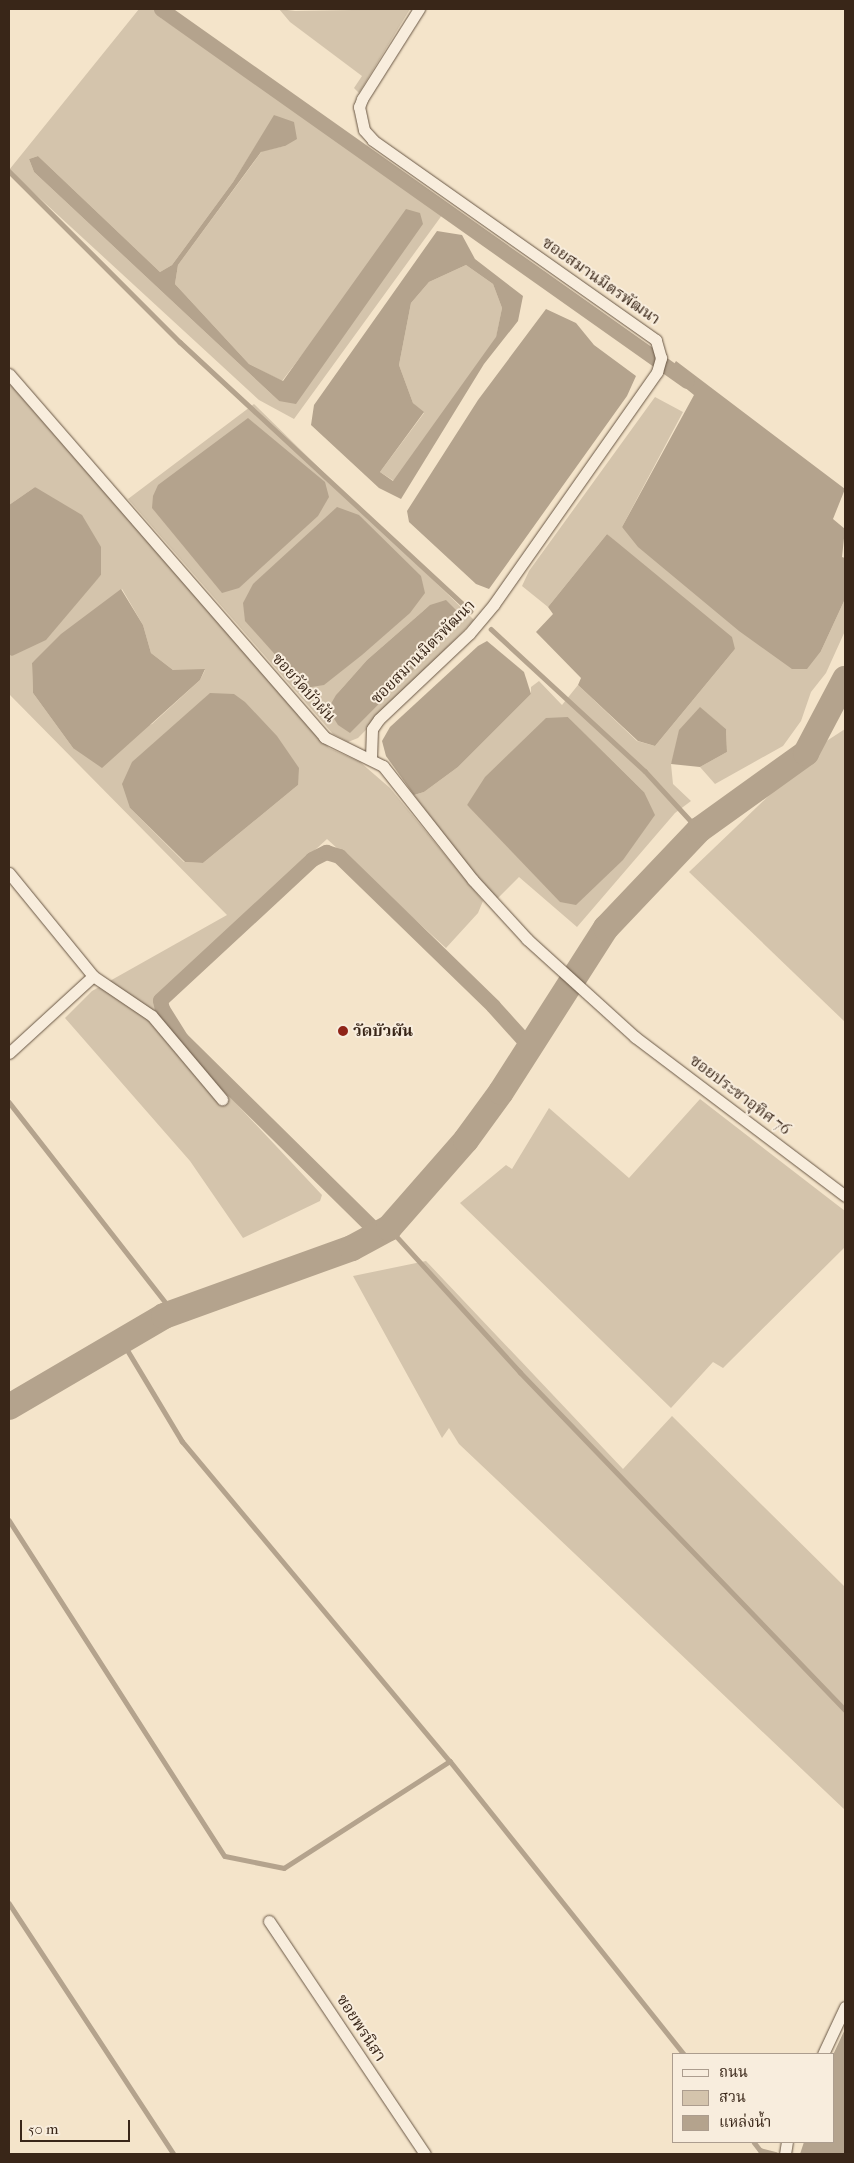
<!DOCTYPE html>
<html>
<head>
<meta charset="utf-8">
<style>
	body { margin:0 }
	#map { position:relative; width:854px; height:2163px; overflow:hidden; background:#f4e4ca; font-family:"IM FELL French Canon","Noto Serif Thai",serif }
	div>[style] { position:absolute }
	.green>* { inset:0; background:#d4c4ac }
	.water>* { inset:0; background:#b4a38d }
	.stream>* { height:4.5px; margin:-2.25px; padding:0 2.25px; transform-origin:2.25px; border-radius:2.25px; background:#b4a38d }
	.canal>* { height:15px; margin:-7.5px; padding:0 7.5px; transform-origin:7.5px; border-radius:7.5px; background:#b4a38d }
	.river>* { height:26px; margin:-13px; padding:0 13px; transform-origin:13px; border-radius:13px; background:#b4a38d }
	.roads { filter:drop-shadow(0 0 1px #685644) drop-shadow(0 0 1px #685644) }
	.street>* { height:11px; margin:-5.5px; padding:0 5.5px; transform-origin:5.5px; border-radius:5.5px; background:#f8eddd }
	.dots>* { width:14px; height:14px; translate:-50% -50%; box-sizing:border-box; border:2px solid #f8eddd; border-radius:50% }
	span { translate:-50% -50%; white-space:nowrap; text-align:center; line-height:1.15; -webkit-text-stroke:4px #f8eddd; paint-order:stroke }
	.street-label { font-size:16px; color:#392618 }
	.poi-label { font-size:16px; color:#392618; font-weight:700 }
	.left { translate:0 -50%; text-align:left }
	.frame { position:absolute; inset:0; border:10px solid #392618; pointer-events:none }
	.legend { position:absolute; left:672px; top:2053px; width:162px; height:90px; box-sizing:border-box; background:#f8eddd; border:1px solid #ac9d8e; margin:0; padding:6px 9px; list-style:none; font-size:15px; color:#392618 }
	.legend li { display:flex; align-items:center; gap:10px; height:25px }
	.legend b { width:25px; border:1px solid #ac9d8e }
	.scale { position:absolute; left:20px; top:2120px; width:110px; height:22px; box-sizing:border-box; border:2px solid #392618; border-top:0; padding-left:6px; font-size:15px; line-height:18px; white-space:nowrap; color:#392618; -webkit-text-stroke:4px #f8eddd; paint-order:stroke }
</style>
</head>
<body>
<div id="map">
	<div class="green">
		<div style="clip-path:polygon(evenodd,139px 9px,169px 9px,161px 18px,445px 211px,294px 419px,259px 400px,9px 170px,139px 9px,275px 115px,285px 146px,262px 151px,178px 265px,175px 284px,249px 364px,282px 381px,334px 313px,279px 401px,34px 172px,29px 159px,38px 156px,160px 272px,172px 265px,233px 182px,275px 115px)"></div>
		<div style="clip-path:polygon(279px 9px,295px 11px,410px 9px,359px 93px,354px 88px,362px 76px,290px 22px)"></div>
		<div style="clip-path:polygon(466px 265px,493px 284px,502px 308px,496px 338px,394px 481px,380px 472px,424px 413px,413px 403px,399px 365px,411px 303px,429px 282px)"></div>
		<div style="clip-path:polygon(evenodd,9px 383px,329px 748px,360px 762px,390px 788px,483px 901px,478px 913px,446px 948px,327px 839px,154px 998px,167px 1005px,165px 1019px,214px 1080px,322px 1195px,320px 1201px,243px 1238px,190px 1161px,65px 1018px,92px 991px,227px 915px,9px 694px,9px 655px,12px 656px,79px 598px,101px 575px,35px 487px,9px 505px,9px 383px,122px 589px,143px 625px,151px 653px,173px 670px,205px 670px,200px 680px,152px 724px,73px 748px,33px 693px,32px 663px,122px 589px,9px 383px,298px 785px,203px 863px,184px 862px,130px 808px,298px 785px)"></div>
		<div style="clip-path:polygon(evenodd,655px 397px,683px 412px,622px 527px,821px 651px,845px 599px,845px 631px,826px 673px,811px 692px,801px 721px,783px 746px,715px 784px,700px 767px,727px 752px,726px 729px,700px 708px,671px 764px,673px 784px,691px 801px,675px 813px,577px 927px,519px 877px,495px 901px,414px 795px,424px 792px,458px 767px,531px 694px,531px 687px,539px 681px,562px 705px,578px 685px,637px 741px,655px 746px,735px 649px,607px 534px,548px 607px,522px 586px,529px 571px,655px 397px,568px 717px,644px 792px,488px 823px,467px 805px,568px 717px)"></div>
		<div style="clip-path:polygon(evenodd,254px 404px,474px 620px,358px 738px,348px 742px,333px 734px,128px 499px,254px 404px,430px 605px,336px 695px,367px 660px,430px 605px)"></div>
		<div style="clip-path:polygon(845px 729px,845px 1022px,689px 872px,825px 742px)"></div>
		<div style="clip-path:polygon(700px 1099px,845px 1211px,845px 1247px,723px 1368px,713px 1362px,671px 1408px,460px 1203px,506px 1165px,512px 1169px,549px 1108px,629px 1178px)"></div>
		<div style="clip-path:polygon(426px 1261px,623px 1469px,672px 1416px,845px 1587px,845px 1810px,459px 1444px,449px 1428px,442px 1438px,353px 1276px)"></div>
	</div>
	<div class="water">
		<div style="clip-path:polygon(274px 115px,294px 122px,297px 139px,285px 146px,261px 152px,178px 265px,175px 284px,249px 364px,283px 381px,406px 209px,420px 213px,423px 224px,296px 404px,279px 401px,34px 172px,29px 159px,38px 156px,160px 272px,172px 265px,233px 182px)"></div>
		<div style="clip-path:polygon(evenodd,437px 231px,462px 235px,475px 259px,523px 296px,518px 321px,484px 364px,401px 499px,379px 488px,311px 425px,314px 405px,437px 231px,466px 265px,493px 284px,502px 308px,496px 337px,393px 481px,380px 472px,424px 412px,413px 403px,399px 365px,411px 303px,429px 282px,466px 265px)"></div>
		<div style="clip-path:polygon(546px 309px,576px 323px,594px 345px,636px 376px,627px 396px,489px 589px,476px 584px,409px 522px,407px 511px,478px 400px)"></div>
		<div style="clip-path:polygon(676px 361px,845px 489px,833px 519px,845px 529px,842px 557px,845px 558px,845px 599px,821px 651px,807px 669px,792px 669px,739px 631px,638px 547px,622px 527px,694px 395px,668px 374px)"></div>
		<div style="clip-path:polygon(248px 418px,325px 482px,329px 497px,318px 516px,239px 588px,222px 593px,152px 508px,153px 496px,158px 485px)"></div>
		<div style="clip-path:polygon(35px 487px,82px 515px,101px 547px,101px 575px,46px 640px,12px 656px,9px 655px,9px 505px)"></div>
		<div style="clip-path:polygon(337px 507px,359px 515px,421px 576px,425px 593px,410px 613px,362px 655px,324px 685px,305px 688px,245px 621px,243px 603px,253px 584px)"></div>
		<div style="clip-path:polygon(607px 534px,732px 637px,735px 649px,655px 746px,638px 741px,578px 685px,581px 678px,536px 632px,553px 614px,548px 607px)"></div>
		<div style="clip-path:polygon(121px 589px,143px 625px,151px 653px,173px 670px,205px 669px,200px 680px,102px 768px,73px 748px,33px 693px,32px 663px,61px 634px)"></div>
		<div style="clip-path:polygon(446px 600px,464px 618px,350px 733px,338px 725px,328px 709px,336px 695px,367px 660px,430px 605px)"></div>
		<div style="clip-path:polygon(487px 641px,524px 672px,531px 694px,458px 767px,424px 792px,414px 795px,386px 756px,382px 741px,390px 727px,478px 646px)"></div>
		<div style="clip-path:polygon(210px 693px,234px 694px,245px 702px,277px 736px,299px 768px,298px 785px,203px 863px,185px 862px,130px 808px,122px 784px,132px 762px)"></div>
		<div style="clip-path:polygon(700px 707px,726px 729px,727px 752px,700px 767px,671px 764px,679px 730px)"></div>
		<div style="clip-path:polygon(568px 717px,644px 792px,655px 815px,623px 860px,576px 905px,560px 902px,467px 805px,485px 777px,546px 718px)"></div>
		<div style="clip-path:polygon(845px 2029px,845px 2154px,800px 2154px,804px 2142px,833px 2142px,833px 2055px)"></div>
	</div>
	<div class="stream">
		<div style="left:9px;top:171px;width:242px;rotate:45deg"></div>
		<div style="left:180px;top:342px;width:396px;rotate:42.8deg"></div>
		<div style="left:491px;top:629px;width:209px;rotate:42.7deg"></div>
		<div style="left:645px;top:771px;width:80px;rotate:47.5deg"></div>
		<div style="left:9px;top:1102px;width:268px;rotate:52deg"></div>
		<div style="left:389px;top:1228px;width:195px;rotate:47.7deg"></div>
		<div style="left:520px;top:1372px;width:469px;rotate:46.1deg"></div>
		<div style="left:122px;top:1341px;width:117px;rotate:59deg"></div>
		<div style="left:182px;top:1441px;width:417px;rotate:50.1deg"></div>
		<div style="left:450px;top:1761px;width:375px;rotate:51.4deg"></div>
		<div style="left:9px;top:1520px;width:399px;rotate:57.3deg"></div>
		<div style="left:225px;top:1856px;width:60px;rotate:11.5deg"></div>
		<div style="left:284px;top:1868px;width:197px;rotate:-32.8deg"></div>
		<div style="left:9px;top:1903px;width:300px;rotate:56.7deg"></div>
		<div style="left:754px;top:2142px;width:10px;rotate:53deg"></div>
		<div style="left:760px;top:2150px;width:16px;rotate:15deg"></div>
	</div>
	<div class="canal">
		<div style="left:161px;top:9px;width:644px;rotate:35.27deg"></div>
		<div style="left:380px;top:1235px;width:279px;rotate:-135.4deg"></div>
		<div style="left:181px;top:1039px;width:36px;rotate:-122deg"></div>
		<div style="left:162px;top:1009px;width:9px;rotate:-103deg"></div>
		<div style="left:160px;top:1000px;width:207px;rotate:-42.8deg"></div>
		<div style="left:312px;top:859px;width:16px;rotate:-27deg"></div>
		<div style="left:326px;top:852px;width:14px;rotate:17deg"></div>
		<div style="left:339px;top:856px;width:215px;rotate:44.2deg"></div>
		<div style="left:493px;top:1006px;width:55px;rotate:47.9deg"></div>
	</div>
	<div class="river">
		<div style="left:9px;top:1407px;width:180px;rotate:-30.4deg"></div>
		<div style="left:164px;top:1316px;width:200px;rotate:-19.9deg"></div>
		<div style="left:352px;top:1248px;width:42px;rotate:-28.4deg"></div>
		<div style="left:389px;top:1228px;width:117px;rotate:-48.8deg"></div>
		<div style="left:466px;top:1140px;width:59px;rotate:-53.9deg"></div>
		<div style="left:501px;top:1092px;width:195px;rotate:-57.4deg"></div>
		<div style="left:606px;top:928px;width:135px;rotate:-46.5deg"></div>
		<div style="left:699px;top:830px;width:132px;rotate:-35.7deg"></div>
		<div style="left:806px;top:753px;width:84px;rotate:-62.2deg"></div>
	</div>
	<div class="roads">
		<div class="street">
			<div style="left:9px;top:374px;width:481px;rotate:49deg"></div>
			<div style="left:324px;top:737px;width:66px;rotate:26.2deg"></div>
			<div style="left:383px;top:766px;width:145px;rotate:51.7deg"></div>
			<div style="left:473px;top:880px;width:80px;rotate:47.5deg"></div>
			<div style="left:527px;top:939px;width:146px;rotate:42.2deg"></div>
			<div style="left:635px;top:1037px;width:263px;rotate:37.1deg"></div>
			<div style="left:371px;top:758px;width:29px;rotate:-88deg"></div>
			<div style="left:372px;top:729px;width:12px;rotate:-55deg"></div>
			<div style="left:379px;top:719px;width:124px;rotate:-43.4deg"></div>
			<div style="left:469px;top:634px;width:39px;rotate:-50deg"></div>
			<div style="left:494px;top:604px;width:284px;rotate:-54.9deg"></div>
			<div style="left:657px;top:372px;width:15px;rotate:-74deg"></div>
			<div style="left:661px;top:358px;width:19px;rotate:-106deg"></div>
			<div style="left:656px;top:340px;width:347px;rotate:-144.8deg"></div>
			<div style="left:373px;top:140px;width:13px;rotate:-132deg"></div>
			<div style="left:364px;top:130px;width:24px;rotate:-102deg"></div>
			<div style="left:359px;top:107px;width:9px;rotate:-69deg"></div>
			<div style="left:362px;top:99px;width:107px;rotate:-57.7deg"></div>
			<div style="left:9px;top:873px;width:133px;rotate:50.8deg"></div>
			<div style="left:93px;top:976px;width:71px;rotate:34.1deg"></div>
			<div style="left:152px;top:1016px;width:109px;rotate:49.9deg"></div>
			<div style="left:9px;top:1053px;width:114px;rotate:-42.5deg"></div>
			<div style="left:269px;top:1921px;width:280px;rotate:56.2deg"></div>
			<div style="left:823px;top:2054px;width:52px;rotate:-64.9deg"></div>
			<div style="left:785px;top:2154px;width:12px;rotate:-81deg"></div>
		</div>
	</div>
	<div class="dots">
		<div style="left:343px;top:1031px;background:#8f2418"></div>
	</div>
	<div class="street-label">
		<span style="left:601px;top:281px;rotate:35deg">ซอยสมานมิตรพัฒนา</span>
		<span style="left:423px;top:652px;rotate:-45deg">ซอยสมานมิตรพัฒนา</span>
		<span style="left:304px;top:688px;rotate:48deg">ซอยวัดบัวผัน</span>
		<span style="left:740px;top:1095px;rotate:37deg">ซอยประชาอุทิศ 76</span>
		<span style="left:361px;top:2028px;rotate:57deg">ซอยพรนิสา</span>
	</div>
	<div class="poi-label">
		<span class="left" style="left:353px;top:1031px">วัดบัวผัน</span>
	</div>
	<div class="frame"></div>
	<ul class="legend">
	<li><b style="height:6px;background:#f8eddd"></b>ถนน</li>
	<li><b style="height:14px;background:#d4c4ac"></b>สวน</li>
	<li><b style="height:14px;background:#b4a38d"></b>แหล่งน้ำ</li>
	</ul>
	<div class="scale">50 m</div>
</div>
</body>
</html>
